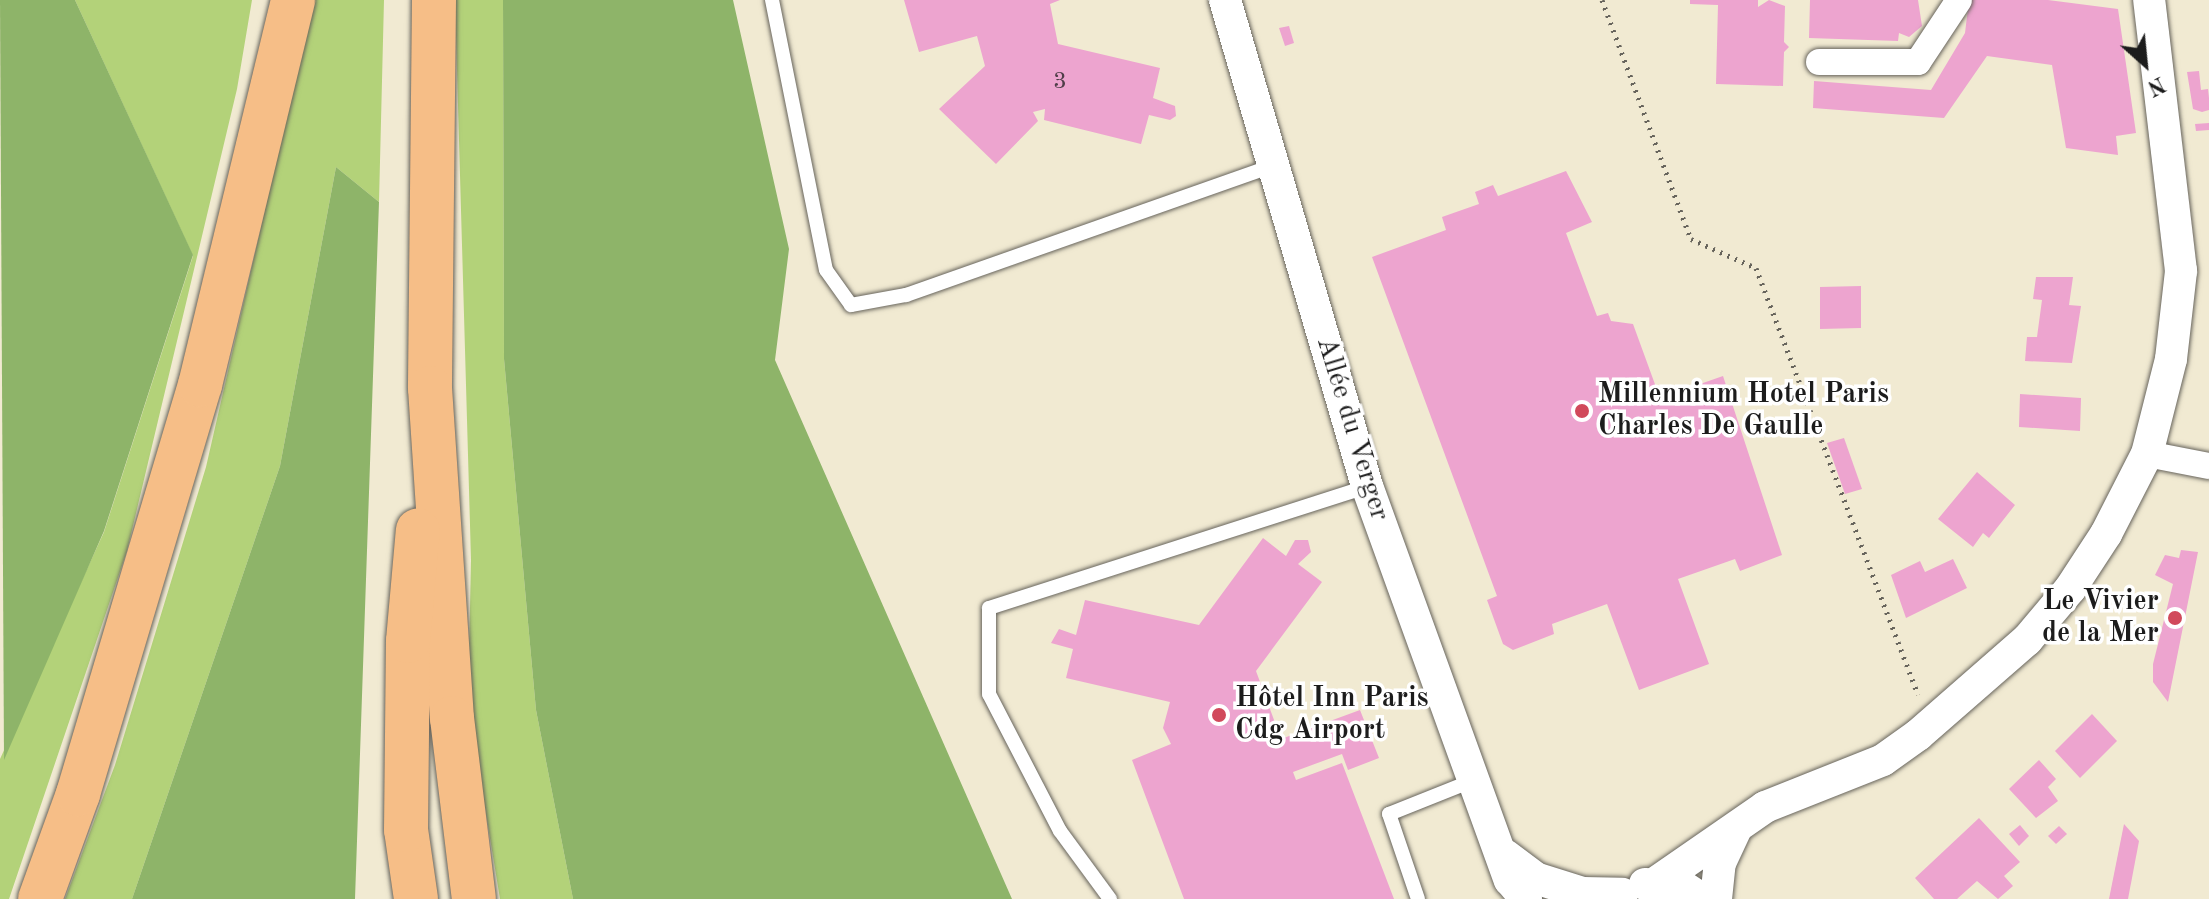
<!DOCTYPE html>
<html>
<head>
<meta charset="utf-8">
<style>
	body { margin:0 }
	#map { position:relative; width:2209px; height:899px; overflow:hidden; background:#f1ead2; font-family:"Old Standard TT",serif }
	div>[style] { position:absolute }
	.green>* { inset:0; background:#b3d279 }
	.forest>* { inset:0; background:#8eb469 }
	.building>* { inset:0; background:#eda4cf }
	.path>* { height:5px; margin-top:-2.5px; transform-origin:0; background:repeating-linear-gradient(90deg,#67645c 0 2px,transparent 0 8px) }
	.roads { filter:drop-shadow(0 0 2px #67645c) drop-shadow(0 0 2px #67645c) }
	.service>* { height:14px; margin:-7px; padding:0 7px; transform-origin:7px; border-radius:7px; background:#fff }
	.minor>* { height:26px; margin:-13px; padding:0 13px; transform-origin:13px; border-radius:13px; background:#fff }
	.tertiary>* { height:32px; margin:-16px; padding:0 16px; transform-origin:16px; border-radius:16px; background:#fff }
	.motorway>* { height:44px; margin:-22px; padding:0 22px; transform-origin:22px; border-radius:22px; background:#f6be87 }
	.dots>* { width:22px; height:22px; translate:-50% -50%; box-sizing:border-box; border:4px solid #fff; border-radius:50% }
	span { translate:-50% -50%; white-space:nowrap; text-align:center; line-height:1.15; -webkit-text-stroke:7px #fff; paint-order:stroke }
	.number-label { font-size:24px; color:#503e49 }
	.number-label span { -webkit-text-stroke-width:0 }
	.poi-label { font-size:28px; color:#1c1c1c; font-weight:700 }
	.left { translate:0 -50%; text-align:left }
	.right { translate:-100% -50%; text-align:right }
	.street-label { font-size:28px; color:#1c1c1c }
	.north { position:absolute; left:2105px; top:24px; width:80px; height:80px; -webkit-text-stroke:6px #fff; paint-order:stroke; rotate:153deg; font-size:22px; font-weight:700; line-height:32px; text-align:center; color:#1c1c1c }
	.north::after { content:''; display:block; margin:auto; width:28px; height:36px; background:#1c1c1c; clip-path:polygon(50% 0,100% 100%,50% 72%,0 100%) }
</style>
</head>
<body>
<div id="map">
	<div class="green">
		<div style="clip-path:polygon(75px 0,252px 0,237px 89px,127px 551px,9px 899px,0 899px,0 759px,104px 532px,193px 256px)"></div>
		<div style="clip-path:polygon(313px 0,384px 0,379px 202px,336px 167px,280px 466px,132px 899px,65px 899px,115px 765px,206px 467px)"></div>
		<div style="clip-path:polygon(455px 0,503px 0,504px 359px,536px 710px,573px 899px,500px 899px,468px 704px,471px 560px)"></div>
	</div>
	<div class="forest">
		<div style="clip-path:polygon(0 0,75px 0,193px 255px,104px 531px,4px 760px)"></div>
		<div style="clip-path:polygon(503px 0,733px 0,789px 249px,775px 360px,1012px 899px,573px 899px,536px 710px,504px 359px)"></div>
		<div style="clip-path:polygon(336px 167px,379px 202px,355px 899px,132px 899px,280px 466px)"></div>
	</div>
	<div class="building">
		<div style="clip-path:polygon(904px 0,1060px 0,1050px 4px,1058px 44px,1160px 68px,1153px 98px,1175px 106px,1176px 116px,1170px 120px,1149px 115px,1141px 144px,1044px 120px,1045px 109px,1033px 112px,1038px 121px,996px 164px,939px 109px,985px 66px,977px 36px,919px 52px)"></div>
		<div style="clip-path:polygon(1690px 0,1758px 0,1758px 7px,1769px 0,1785px 6px,1784px 42px,1789px 47px,1784px 52px,1783px 86px,1716px 84px,1718px 5px,1690px 4px)"></div>
		<div style="clip-path:polygon(1810px 0,1918px 0,1922px 26px,1909px 37px,1899px 33px,1898px 41px,1809px 38px)"></div>
		<div style="clip-path:polygon(1969px 0,2048px 0,2118px 9px,2136px 133px,2116px 136px,2118px 155px,2066px 148px,2052px 65px,1987px 56px,1944px 118px,1813px 108px,1814px 81px,1931px 90px,1965px 33px)"></div>
		<div style="clip-path:polygon(1289px 26px,1294px 43px,1285px 46px,1279px 28px)"></div>
		<div style="clip-path:polygon(2199px 71px,2201px 90px,2208px 89px,2209px 98px,2209px 110px,2202px 112px,2193px 109px,2187px 72px)"></div>
		<div style="clip-path:polygon(2209px 123px,2209px 130px,2196px 131px,2195px 124px)"></div>
		<div style="clip-path:polygon(1566px 171px,1592px 222px,1566px 233px,1597px 316px,1608px 313px,1611px 321px,1633px 324px,1660px 398px,1723px 376px,1782px 555px,1740px 571px,1735px 559px,1678px 579px,1709px 664px,1639px 690px,1607px 604px,1552px 624px,1554px 634px,1513px 650px,1503px 644px,1487px 600px,1497px 596px,1372px 257px,1446px 230px,1442px 217px,1479px 204px,1475px 192px,1493px 185px,1498px 196px)"></div>
		<div style="clip-path:polygon(2036px 277px,2073px 277px,2069px 305px,2081px 306px,2072px 363px,2025px 361px,2027px 337px,2037px 337px,2042px 300px,2033px 299px)"></div>
		<div style="clip-path:polygon(1861px 286px,1861px 328px,1820px 329px,1820px 287px)"></div>
		<div style="clip-path:polygon(2020px 394px,2081px 398px,2080px 431px,2019px 427px)"></div>
		<div style="clip-path:polygon(1844px 438px,1862px 489px,1845px 494px,1827px 443px)"></div>
		<div style="clip-path:polygon(1977px 472px,2015px 505px,1989px 538px,1983px 533px,1973px 547px,1938px 519px)"></div>
		<div style="clip-path:polygon(1263px 538px,1286px 556px,1295px 540px,1308px 540px,1311px 552px,1298px 564px,1322px 582px,1256px 671px,1281px 739px,1360px 710px,1379px 758px,1348px 770px,1342px 754px,1293px 772px,1296px 780px,1342px 763px,1394px 899px,1184px 899px,1132px 760px,1171px 744px,1163px 728px,1170px 702px,1066px 678px,1073px 649px,1051px 643px,1059px 629px,1076px 635px,1085px 600px,1199px 625px)"></div>
		<div style="clip-path:polygon(2181px 550px,2198px 552px,2168px 702px,2153px 682px,2153px 664px,2173px 584px,2155px 575px,2165px 555px,2179px 558px)"></div>
		<div style="clip-path:polygon(1953px 559px,1967px 588px,1906px 618px,1891px 575px,1920px 561px,1925px 572px)"></div>
		<div style="clip-path:polygon(2092px 714px,2117px 741px,2080px 778px,2055px 751px)"></div>
		<div style="clip-path:polygon(2039px 760px,2056px 779px,2048px 787px,2058px 801px,2036px 818px,2009px 789px)"></div>
		<div style="clip-path:polygon(1979px 818px,2020px 862px,2004px 876px,2013px 886px,1998px 899px,1977px 881px,1957px 899px,1934px 899px,1915px 878px)"></div>
		<div style="clip-path:polygon(2124px 824px,2139px 841px,2128px 899px,2109px 899px)"></div>
		<div style="clip-path:polygon(2020px 825px,2029px 836px,2019px 846px,2009px 834px)"></div>
		<div style="clip-path:polygon(2059px 826px,2067px 834px,2056px 844px,2048px 836px)"></div>
	</div>
	<div class="path">
		<div style="left:1602px;top:0;width:255px;rotate:69.6deg"></div>
		<div style="left:1691px;top:239px;width:71px;rotate:24deg"></div>
		<div style="left:1756px;top:268px;width:456px;rotate:69.2deg"></div>
	</div>
	<div class="roads">
		<div class="service">
			<div style="left:772px;top:0;width:275px;rotate:78.7deg"></div>
			<div style="left:826px;top:270px;width:43px;rotate:54.5deg"></div>
			<div style="left:851px;top:305px;width:56px;rotate:-10.3deg"></div>
			<div style="left:906px;top:295px;width:389px;rotate:-19.4deg"></div>
			<div style="left:1110px;top:899px;width:84px;rotate:-126.3deg"></div>
			<div style="left:1060px;top:831px;width:154px;rotate:-117.4deg"></div>
			<div style="left:989px;top:694px;width:86px;rotate:-90deg"></div>
			<div style="left:989px;top:608px;width:397px;rotate:-17.8deg"></div>
			<div style="left:1418px;top:899px;width:90px;rotate:-108.8deg"></div>
			<div style="left:1389px;top:814px;width:89px;rotate:-21.7deg"></div>
		</div>
		<div class="minor">
			<div style="left:1819px;top:62px;width:99px"></div>
			<div style="left:1918px;top:62px;width:74px;rotate:-56.5deg"></div>
			<div style="left:2147px;top:454px;width:63px;rotate:11deg"></div>
		</div>
		<div class="tertiary">
			<div style="left:1225px;top:0;width:506px;rotate:73.71deg"></div>
			<div style="left:1367px;top:486px;width:419px;rotate:70.1deg"></div>
			<div style="left:1510px;top:880px;width:25px;rotate:50deg"></div>
			<div style="left:1505px;top:855px;width:38px;rotate:37deg"></div>
			<div style="left:1535px;top:878px;width:50px;rotate:17.4deg"></div>
			<div style="left:1583px;top:893px;width:39px;rotate:1deg"></div>
			<div style="left:1645px;top:884px;width:40px;rotate:5.7deg"></div>
			<div style="left:1685px;top:888px;width:20px;rotate:33deg"></div>
			<div style="left:1654px;top:884px;width:135px;rotate:-34.7deg"></div>
			<div style="left:1765px;top:807px;width:127px;rotate:-21.7deg"></div>
			<div style="left:1883px;top:760px;width:43px;rotate:-35.5deg"></div>
			<div style="left:1918px;top:735px;width:145px;rotate:-41.1deg"></div>
			<div style="left:2027px;top:640px;width:67px;rotate:-49.9deg"></div>
			<div style="left:2070px;top:589px;width:66px;rotate:-56.8deg"></div>
			<div style="left:2106px;top:534px;width:90px;rotate:-62.9deg"></div>
			<div style="left:2147px;top:454px;width:98px;rotate:-75.8deg"></div>
			<div style="left:2171px;top:359px;width:89px;rotate:-83.5deg"></div>
			<div style="left:2181px;top:271px;width:273px;rotate:-96.7deg"></div>
			<div style="left:1716px;top:899px;width:36px;rotate:-84deg"></div>
			<div style="left:1720px;top:863px;width:38px;rotate:-65deg"></div>
		</div>
		<div class="motorway">
			<div style="left:434px;top:0;width:388px;rotate:90.6deg"></div>
			<div style="left:430px;top:388px;width:331px;rotate:86.2deg"></div>
			<div style="left:452px;top:718px;width:182px;rotate:83.1deg"></div>
			<div style="left:40px;top:899px;width:112px;rotate:-70.1deg"></div>
			<div style="left:78px;top:794px;width:427px;rotate:-73.4deg"></div>
			<div style="left:200px;top:385px;width:396px;rotate:-76.4deg"></div>
			<div style="left:416px;top:899px;width:70px;rotate:-98.2deg"></div>
			<div style="left:406px;top:830px;width:189px;rotate:-89.4deg"></div>
			<div style="left:408px;top:641px;width:111px;rotate:-84.9deg"></div>
		</div>
	</div>
	<div class="dots">
		<div style="left:1582px;top:411px;background:#d1495b"></div>
		<div style="left:2175px;top:618px;background:#d1495b"></div>
		<div style="left:1219px;top:715px;background:#d1495b"></div>
	</div>
	<div class="number-label">
		<span style="left:1060px;top:83px">3</span>
	</div>
	<div class="poi-label">
		<span class="left" style="left:1598px;top:411px">Millennium Hotel Paris<br>Charles De Gaulle</span>
		<span class="right" style="left:2159px;top:618px">Le Vivier<br>de la Mer</span>
		<span class="left" style="left:1235px;top:715px">Hôtel Inn Paris<br>Cdg Airport</span>
	</div>
	<div class="street-label">
		<span style="left:1352px;top:429px;rotate:73deg">Allée du Verger</span>
	</div>
	<div class="north">N</div>
</div>
</body>
</html>
